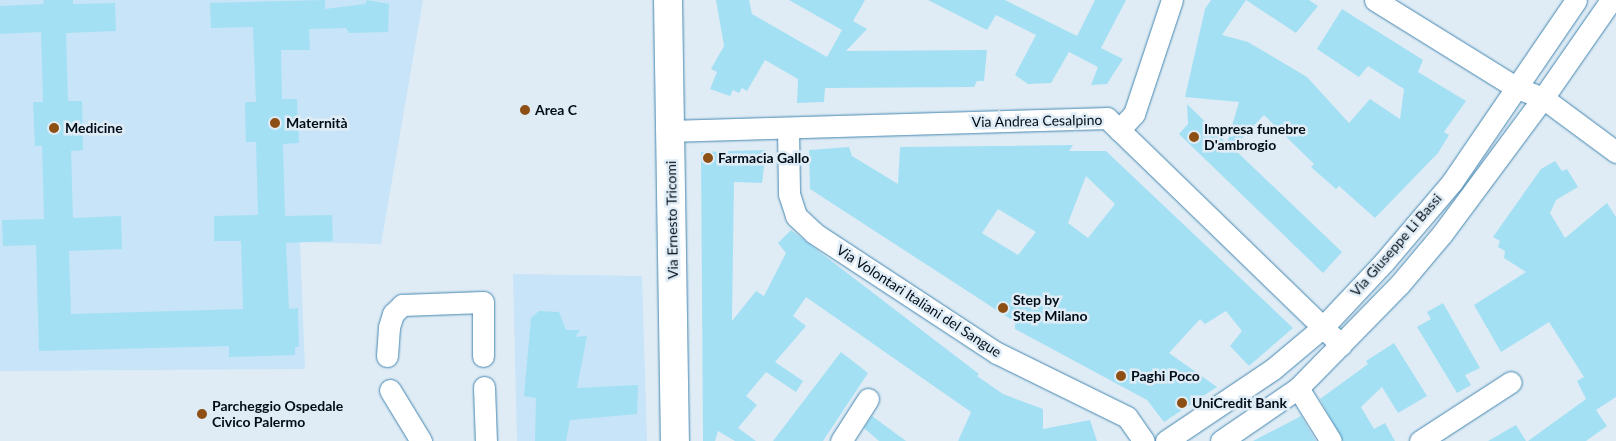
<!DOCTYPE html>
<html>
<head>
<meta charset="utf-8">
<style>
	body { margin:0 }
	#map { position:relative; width:1616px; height:441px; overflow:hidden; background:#dfecf5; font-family:Lato,sans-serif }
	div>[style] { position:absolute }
	.built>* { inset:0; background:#c7e4f8 }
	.building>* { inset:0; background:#a4e0f3 }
	.roads { filter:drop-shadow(0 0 1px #4587b1) drop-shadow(0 0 1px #4587b1) }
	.street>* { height:21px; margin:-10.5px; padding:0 10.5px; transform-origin:10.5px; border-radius:10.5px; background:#fff }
	.secondary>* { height:28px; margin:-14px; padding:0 14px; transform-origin:14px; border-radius:14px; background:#fff }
	.dots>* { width:14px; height:14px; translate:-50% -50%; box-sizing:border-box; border:2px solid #dfecf5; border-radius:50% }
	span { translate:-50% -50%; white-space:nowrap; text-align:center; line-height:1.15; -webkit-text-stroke:5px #dfecf5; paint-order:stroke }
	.poi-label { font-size:14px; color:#000d19; font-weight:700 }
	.left { translate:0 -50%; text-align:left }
	.street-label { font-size:14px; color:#000d19 }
</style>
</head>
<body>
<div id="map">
	<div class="built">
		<div style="clip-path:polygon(0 0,423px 0,381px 244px,300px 242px,305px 369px,0 371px)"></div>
		<div style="clip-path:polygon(513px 274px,642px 276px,647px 441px,517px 441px)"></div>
	</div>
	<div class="building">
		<div style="clip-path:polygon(43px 0,73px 0,73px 4px,115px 3px,116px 31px,66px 33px,68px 101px,82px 101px,83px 150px,71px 151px,73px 218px,121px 216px,122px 249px,69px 251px,71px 314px,243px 309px,241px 241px,214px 241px,214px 216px,258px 215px,256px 142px,246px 142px,245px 102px,256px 102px,253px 27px,211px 28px,210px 3px,325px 0,325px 9px,365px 4px,367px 0,389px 4px,388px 32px,349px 33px,346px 28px,309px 29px,310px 50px,281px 50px,282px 99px,297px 99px,299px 143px,283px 144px,285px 216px,332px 215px,333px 241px,286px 243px,289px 309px,298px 308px,299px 347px,295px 347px,295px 355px,229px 357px,229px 346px,39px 351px,36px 245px,3px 246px,2px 220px,44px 219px,42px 146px,35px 146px,33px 102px,43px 102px,41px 32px,0 34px,0 6px,44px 4px)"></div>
		<div style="clip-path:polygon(716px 0,749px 0,752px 14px,827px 57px,842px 30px,789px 0,865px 0,853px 21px,867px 29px,846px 51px,987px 50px,984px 81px,977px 81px,974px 87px,825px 88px,824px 102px,797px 103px,798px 79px,765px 60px,747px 91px,742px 88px,739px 93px,733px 90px,730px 96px,710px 89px,717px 72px,711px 69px,724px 46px)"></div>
		<div style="clip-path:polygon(928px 0,1005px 0,1077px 36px,1095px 0,1126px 0,1101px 48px,1123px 59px,1107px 84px,1091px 85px,1098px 67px,1069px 52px,1051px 83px,1028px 84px,1015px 75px,1036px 35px,996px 15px,987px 30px)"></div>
		<div style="clip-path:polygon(1211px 0,1309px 0,1318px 6px,1296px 33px,1246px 0,1222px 35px,1248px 42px,1307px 77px,1349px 123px,1370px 99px,1400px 119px,1404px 89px,1368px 66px,1359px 77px,1317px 49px,1342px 9px,1423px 60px,1418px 72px,1466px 101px,1444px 132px,1449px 135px,1438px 153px,1375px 218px,1339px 186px,1336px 189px,1311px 167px,1314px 164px,1264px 115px,1233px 148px,1342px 252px,1323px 273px,1179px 134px,1188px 124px,1187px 104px,1227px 143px,1239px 102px,1185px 97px,1205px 9px)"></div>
		<div style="clip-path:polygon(evenodd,1073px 145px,1069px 151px,1106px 151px,1293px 328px,1249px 366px,1230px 346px,1242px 331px,1226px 311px,1205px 324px,1200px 319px,1169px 353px,1217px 387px,1164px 422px,1147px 400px,1015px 329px,1015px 322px,810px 189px,809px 150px,849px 147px,852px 156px,898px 184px,900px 147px,1073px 145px,1086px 176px,1115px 204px,1088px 238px,1068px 223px,1086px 176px,1073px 145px,998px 209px,1036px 232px,1018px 255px,982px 233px,998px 209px)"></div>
		<div style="clip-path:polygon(766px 150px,762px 183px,734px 182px,732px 321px,756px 291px,764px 296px,786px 253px,778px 243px,791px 230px,979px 374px,977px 376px,1003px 394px,1043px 409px,1043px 429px,1090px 420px,1097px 441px,958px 441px,971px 412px,806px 297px,793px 316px,806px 326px,775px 362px,803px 381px,796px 392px,766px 372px,746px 396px,757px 405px,738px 428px,756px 441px,735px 441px,718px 431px,715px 441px,703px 441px,701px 152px)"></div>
		<div style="clip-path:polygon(1555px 161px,1562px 171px,1567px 169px,1578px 187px,1556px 200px,1550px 213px,1565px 238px,1607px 203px,1616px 217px,1616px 397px,1596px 410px,1607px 426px,1586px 441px,1528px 441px,1586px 399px,1577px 381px,1584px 377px,1549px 322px,1501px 352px,1474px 305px,1526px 272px,1504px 258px,1505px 251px,1498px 247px,1500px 241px,1493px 237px,1541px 169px)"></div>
		<div style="clip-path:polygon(1443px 303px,1480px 368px,1465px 375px,1471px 385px,1457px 393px,1417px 327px,1431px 319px,1427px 312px)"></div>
		<div style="clip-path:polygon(539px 311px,559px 312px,566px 330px,580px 330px,575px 337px,587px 336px,577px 388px,638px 385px,637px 414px,570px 420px,566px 441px,535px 441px,536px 398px,524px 396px,531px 318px)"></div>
		<div style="clip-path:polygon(1394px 343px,1427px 396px,1398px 413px,1382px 387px,1361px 407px,1374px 429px,1385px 423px,1395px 441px,1343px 441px,1320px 399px,1368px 364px,1366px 361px)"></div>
		<div style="clip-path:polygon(841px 352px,868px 373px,823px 441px,773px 441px)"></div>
		<div style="clip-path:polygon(872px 416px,906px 441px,879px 441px,864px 428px)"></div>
		<div style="clip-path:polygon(1301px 416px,1316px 441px,1253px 441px)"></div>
		<div style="clip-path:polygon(1516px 425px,1526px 441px,1488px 441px)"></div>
	</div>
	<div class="roads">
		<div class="street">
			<div style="left:1375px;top:0;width:167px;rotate:31.8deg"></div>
			<div style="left:1517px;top:88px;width:28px;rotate:21deg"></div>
			<div style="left:1543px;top:98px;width:91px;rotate:36.5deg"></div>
			<div style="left:788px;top:128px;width:66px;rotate:89.1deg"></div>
			<div style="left:789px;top:194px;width:23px;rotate:72deg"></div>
			<div style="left:796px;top:216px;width:25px;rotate:43deg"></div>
			<div style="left:814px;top:233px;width:219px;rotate:33.3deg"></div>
			<div style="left:997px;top:353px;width:145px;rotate:26.2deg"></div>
			<div style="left:1127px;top:417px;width:29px;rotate:55deg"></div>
			<div style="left:1119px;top:130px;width:22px;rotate:-47deg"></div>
			<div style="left:1134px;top:114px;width:120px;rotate:-71.6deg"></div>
			<div style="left:670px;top:131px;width:437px;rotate:-1.7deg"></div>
			<div style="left:1107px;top:118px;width:326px;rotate:44.1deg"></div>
			<div style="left:387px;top:356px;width:29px;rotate:-86deg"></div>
			<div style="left:389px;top:327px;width:14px;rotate:-73deg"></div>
			<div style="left:393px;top:314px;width:13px;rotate:-45deg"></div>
			<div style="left:402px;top:305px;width:81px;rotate:-2.1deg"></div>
			<div style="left:483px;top:302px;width:54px;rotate:90deg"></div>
			<div style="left:484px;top:387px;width:54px;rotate:87.9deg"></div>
			<div style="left:1298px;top:388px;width:62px;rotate:58.1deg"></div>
			<div style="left:390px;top:390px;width:60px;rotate:58.7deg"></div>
			<div style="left:841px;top:441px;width:50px;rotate:-57.3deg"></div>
			<div style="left:1166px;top:441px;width:129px;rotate:-33.9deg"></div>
			<div style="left:1273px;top:369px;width:65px;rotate:-40deg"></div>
			<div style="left:1323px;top:327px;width:89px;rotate:-46.8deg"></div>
			<div style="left:1384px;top:262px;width:105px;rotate:-49.6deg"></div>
			<div style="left:1452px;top:182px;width:220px;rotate:-55.7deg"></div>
			<div style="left:1221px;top:441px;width:93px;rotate:-34.5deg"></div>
			<div style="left:1298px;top:388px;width:144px;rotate:-45.6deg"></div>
			<div style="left:1399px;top:285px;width:67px;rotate:-49.9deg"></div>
			<div style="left:1442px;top:234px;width:169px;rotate:-53.4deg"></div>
			<div style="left:1543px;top:98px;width:119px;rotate:-55.2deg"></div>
			<div style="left:1420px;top:441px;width:108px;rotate:-33deg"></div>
		</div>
		<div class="secondary">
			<div style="left:668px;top:0;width:441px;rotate:89.1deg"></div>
		</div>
	</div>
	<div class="dots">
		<div style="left:525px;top:110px;background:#8d4f13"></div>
		<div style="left:275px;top:123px;background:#8d4f13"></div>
		<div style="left:54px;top:128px;background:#8d4f13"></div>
		<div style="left:1194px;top:137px;background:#8d4f13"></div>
		<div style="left:708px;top:158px;background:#8d4f13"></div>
		<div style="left:1003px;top:308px;background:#8d4f13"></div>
		<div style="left:1121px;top:376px;background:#8d4f13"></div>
		<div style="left:1182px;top:403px;background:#8d4f13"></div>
		<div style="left:202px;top:414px;background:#8d4f13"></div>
	</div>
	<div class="poi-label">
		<span class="left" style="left:535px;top:110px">Area C</span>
		<span class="left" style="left:286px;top:123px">Maternità</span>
		<span class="left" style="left:65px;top:128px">Medicine</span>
		<span class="left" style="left:1204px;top:137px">Impresa funebre<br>D'ambrogio</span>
		<span class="left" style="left:718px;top:158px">Farmacia Gallo</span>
		<span class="left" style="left:1013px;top:308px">Step by<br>Step Milano</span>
		<span class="left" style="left:1131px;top:376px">Paghi Poco</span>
		<span class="left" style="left:1192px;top:403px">UniCredit Bank</span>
		<span class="left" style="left:212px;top:414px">Parcheggio Ospedale<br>Civico Palermo</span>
	</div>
	<div class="street-label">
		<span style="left:1037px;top:121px;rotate:-1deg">Via Andrea Cesalpino</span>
		<span style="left:672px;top:220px;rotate:-91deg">Via Ernesto Tricomi</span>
		<span style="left:1396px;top:245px;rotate:-49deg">Via Giuseppe Li Bassi</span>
		<span style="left:919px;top:301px;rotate:33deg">Via Volontari Italiani del Sangue</span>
	</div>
</div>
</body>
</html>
